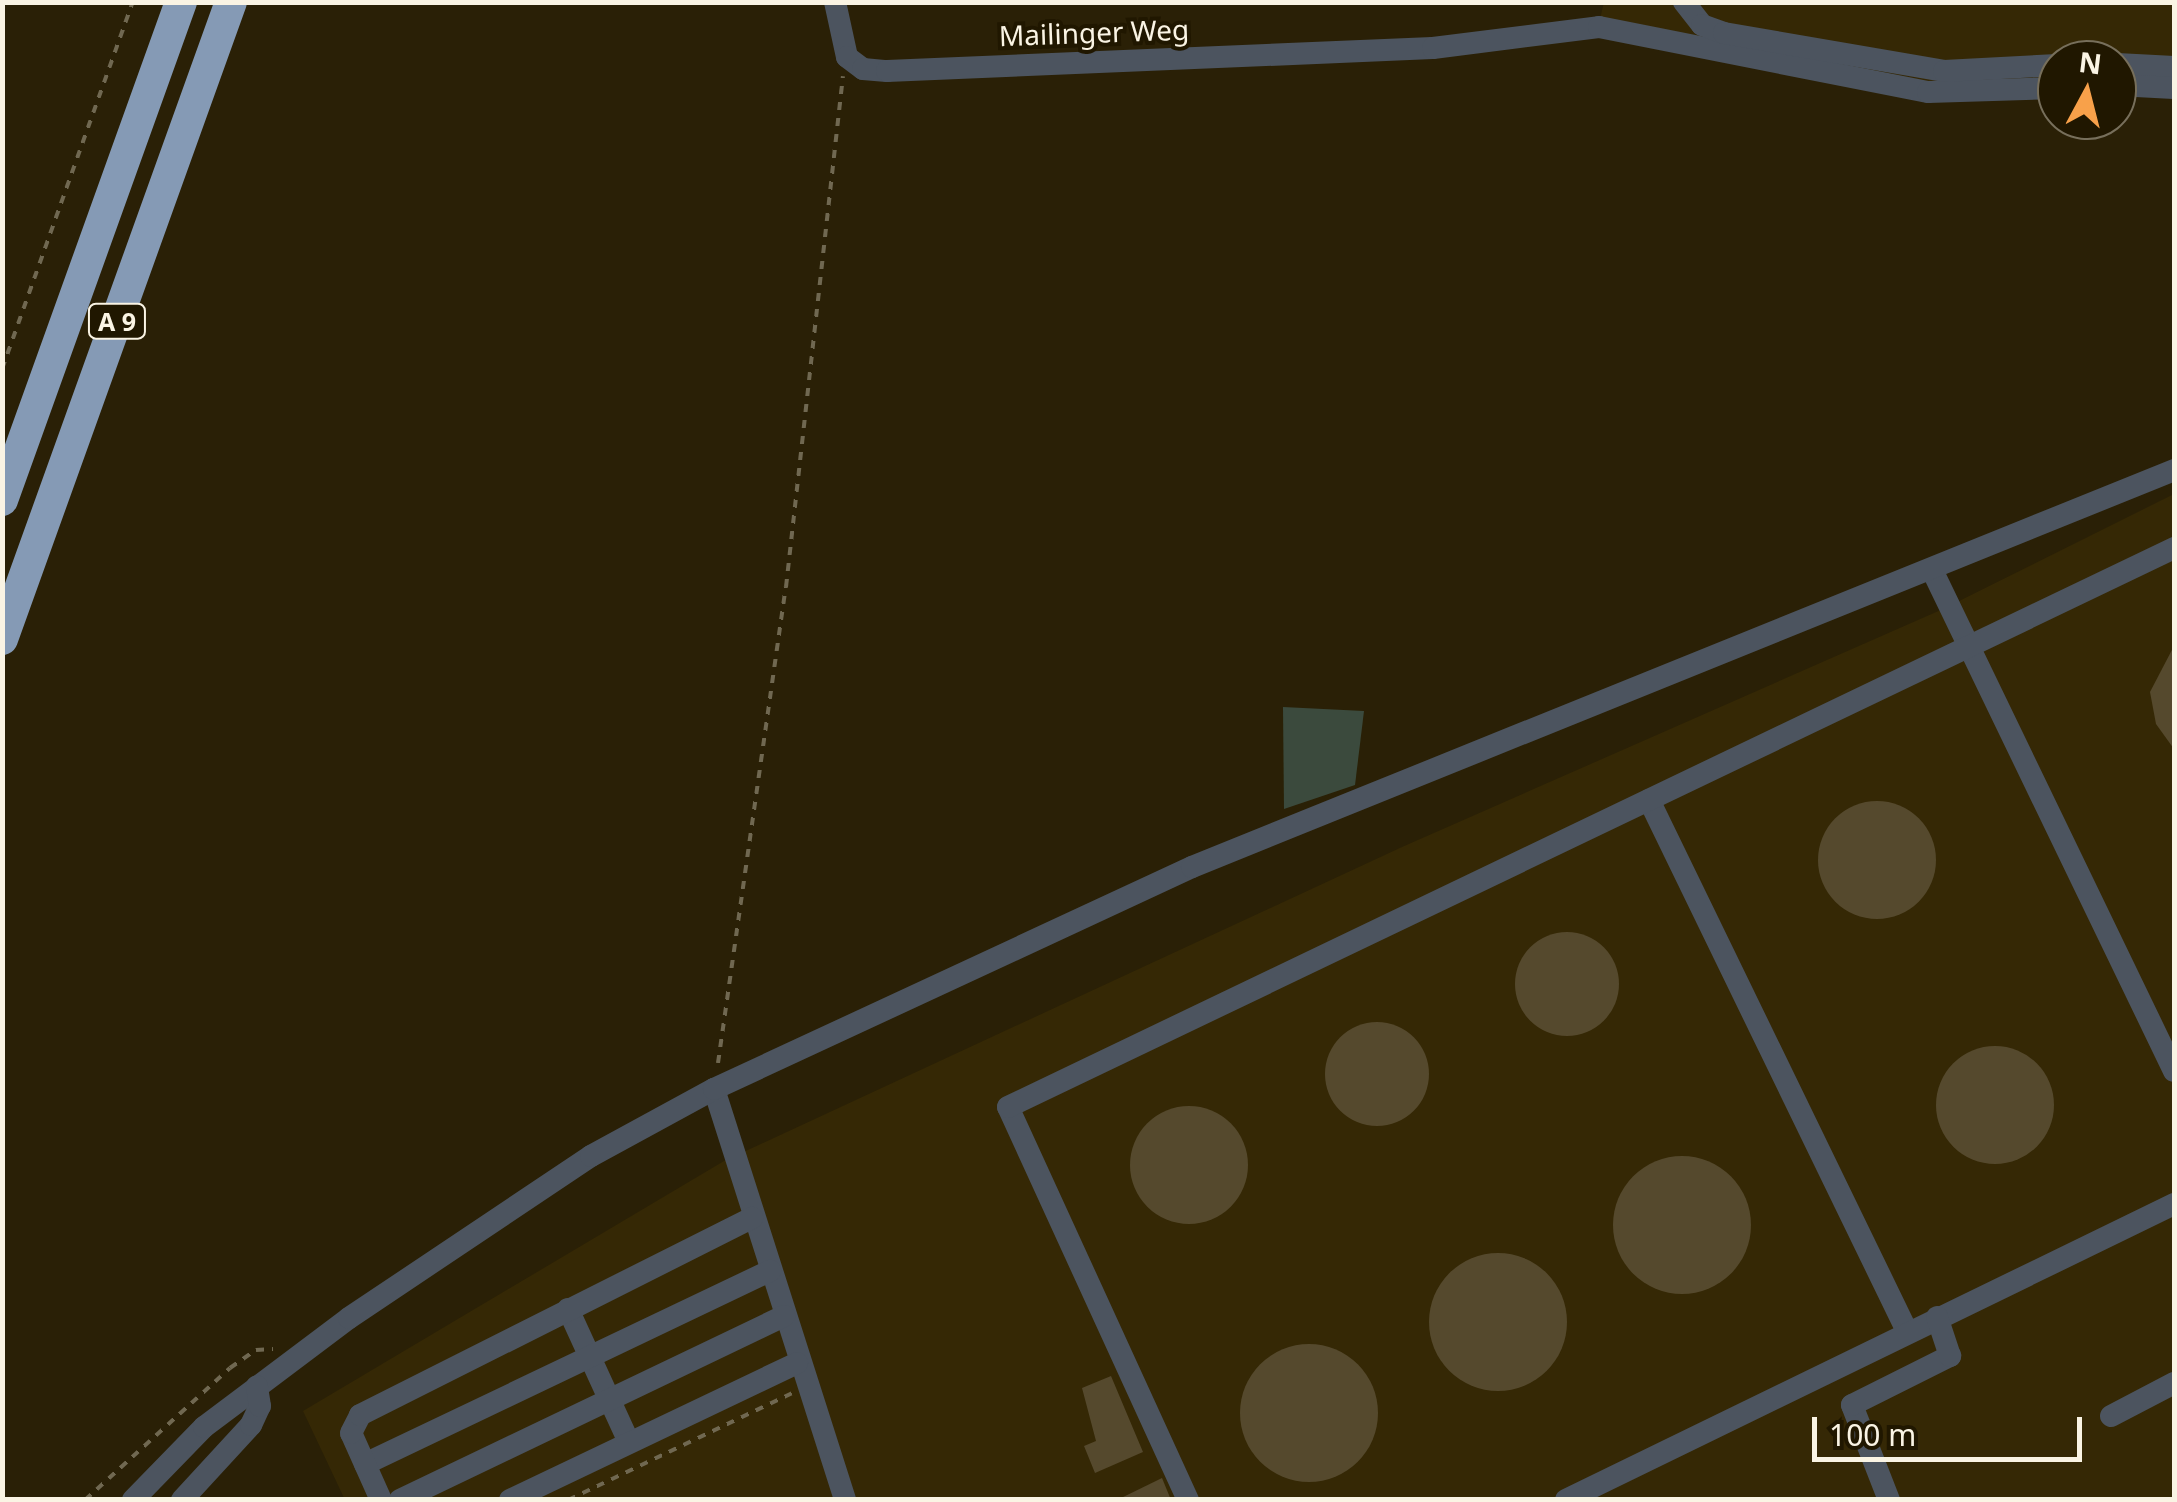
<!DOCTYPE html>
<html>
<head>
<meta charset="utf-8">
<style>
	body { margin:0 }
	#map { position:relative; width:2177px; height:1502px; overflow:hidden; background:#2a2006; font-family:"Noto Sans",sans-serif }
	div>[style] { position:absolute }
	.built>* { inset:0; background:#352805 }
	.green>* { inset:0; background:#3b4a3d }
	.building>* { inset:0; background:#55492d }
	.round { border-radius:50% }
	.path>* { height:4px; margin-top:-2px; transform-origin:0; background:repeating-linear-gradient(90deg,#706851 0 8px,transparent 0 16px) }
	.minor>* { height:22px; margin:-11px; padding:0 11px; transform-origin:11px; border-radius:11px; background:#4c545f }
	.highway>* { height:32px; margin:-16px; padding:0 16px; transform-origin:16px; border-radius:16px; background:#859ab5 }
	span { translate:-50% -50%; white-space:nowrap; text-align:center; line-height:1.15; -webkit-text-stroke:8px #201700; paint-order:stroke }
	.shield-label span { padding:2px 8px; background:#201700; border:2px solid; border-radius:8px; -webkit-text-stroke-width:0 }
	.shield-label { font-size:25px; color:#faf4e4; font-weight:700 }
	.street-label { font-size:28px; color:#faf4e4 }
	.frame { position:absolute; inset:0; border:5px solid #faf4e4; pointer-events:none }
	.north { position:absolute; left:2037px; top:40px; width:100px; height:100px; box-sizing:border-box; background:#201700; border:2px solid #776f5b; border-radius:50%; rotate:7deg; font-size:28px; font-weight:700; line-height:40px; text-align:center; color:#faf4e4 }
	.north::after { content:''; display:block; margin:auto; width:35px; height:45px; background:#f8a14a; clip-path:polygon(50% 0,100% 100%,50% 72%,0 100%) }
	.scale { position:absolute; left:1812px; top:1417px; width:270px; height:45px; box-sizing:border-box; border:5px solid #faf4e4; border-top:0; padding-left:12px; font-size:30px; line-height:35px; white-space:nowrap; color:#faf4e4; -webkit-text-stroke:8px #201700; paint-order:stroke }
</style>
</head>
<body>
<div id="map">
	<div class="built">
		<div style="clip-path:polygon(1604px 2px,2174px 3px,2174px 82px,2117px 60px,2057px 60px,2057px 81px,1936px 86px,1600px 19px)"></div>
		<div style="clip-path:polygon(2174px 494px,2174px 1499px,345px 1500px,303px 1411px,724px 1161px,1402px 847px,1943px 609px)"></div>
	</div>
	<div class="green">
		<div style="clip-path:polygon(1283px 707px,1364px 711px,1355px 785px,1284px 809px)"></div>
	</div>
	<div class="building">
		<div style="clip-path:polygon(2174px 646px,2174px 749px,2156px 724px,2150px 692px)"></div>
		<div class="round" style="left:1818px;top:801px;width:118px;height:118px"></div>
		<div class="round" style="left:1515px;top:932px;width:104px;height:104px"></div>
		<div class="round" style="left:1325px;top:1022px;width:104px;height:104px"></div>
		<div class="round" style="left:1936px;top:1046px;width:118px;height:118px"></div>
		<div class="round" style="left:1130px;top:1106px;width:118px;height:118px"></div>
		<div class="round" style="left:1613px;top:1156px;width:138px;height:138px"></div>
		<div class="round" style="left:1429px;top:1253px;width:138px;height:138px"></div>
		<div class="round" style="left:1240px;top:1344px;width:138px;height:138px"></div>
		<div style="clip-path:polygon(1111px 1376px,1143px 1452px,1095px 1473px,1084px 1446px,1096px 1441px,1082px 1388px)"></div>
		<div style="clip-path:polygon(1162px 1478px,1171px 1500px,1117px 1500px)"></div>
	</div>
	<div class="path">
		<div style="left:2px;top:369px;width:390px;rotate:-70.4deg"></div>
		<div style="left:718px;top:1063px;width:481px;rotate:-81.9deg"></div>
		<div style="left:786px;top:587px;width:514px;rotate:-83.64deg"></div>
		<div style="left:85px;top:1500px;width:196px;rotate:-42.3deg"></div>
		<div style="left:230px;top:1368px;width:32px;rotate:-35deg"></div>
		<div style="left:256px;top:1350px;width:17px;rotate:-3deg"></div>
		<div style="left:568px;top:1500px;width:248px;rotate:-25.5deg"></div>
	</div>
	<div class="minor">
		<div style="left:835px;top:2px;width:56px;rotate:77.7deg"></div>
		<div style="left:847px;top:57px;width:20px;rotate:37deg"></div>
		<div style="left:863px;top:69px;width:24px;rotate:5deg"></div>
		<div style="left:887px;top:71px;width:546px;rotate:-2.41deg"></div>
		<div style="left:1433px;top:48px;width:167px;rotate:-7.2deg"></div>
		<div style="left:1599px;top:27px;width:335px;rotate:11.2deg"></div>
		<div style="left:1928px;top:92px;width:129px;rotate:-1.8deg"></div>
		<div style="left:1684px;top:2px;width:29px;rotate:52deg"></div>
		<div style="left:1702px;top:25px;width:23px;rotate:20deg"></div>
		<div style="left:1724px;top:33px;width:223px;rotate:9.8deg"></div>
		<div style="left:1944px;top:71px;width:113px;rotate:-3deg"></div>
		<div style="left:2117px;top:64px;width:57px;rotate:3deg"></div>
		<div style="left:2117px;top:85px;width:57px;rotate:3deg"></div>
		<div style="left:1933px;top:572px;width:554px;rotate:64.22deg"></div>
		<div style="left:1649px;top:800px;width:590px;rotate:64.09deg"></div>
		<div style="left:714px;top:1089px;width:431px;rotate:72.3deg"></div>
		<div style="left:568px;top:1309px;width:146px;rotate:65.4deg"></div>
		<div style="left:2111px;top:1416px;width:71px;rotate:-27.6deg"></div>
		<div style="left:365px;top:1464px;width:449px;rotate:-25.5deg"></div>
		<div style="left:133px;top:1500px;width:102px;rotate:-45.8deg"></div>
		<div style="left:204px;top:1427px;width:181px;rotate:-36.9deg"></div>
		<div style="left:349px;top:1318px;width:291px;rotate:-33.8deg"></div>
		<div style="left:591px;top:1156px;width:140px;rotate:-28.6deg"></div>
		<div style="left:714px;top:1089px;width:527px;rotate:-24.91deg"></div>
		<div style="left:1192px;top:867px;width:1059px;rotate:-22.01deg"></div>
		<div style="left:182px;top:1500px;width:102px;rotate:-47.4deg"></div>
		<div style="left:251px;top:1425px;width:21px;rotate:-65deg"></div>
		<div style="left:260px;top:1406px;width:20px;rotate:-99deg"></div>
		<div style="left:381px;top:1500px;width:73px;rotate:-114.1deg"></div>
		<div style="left:351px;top:1433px;width:20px;rotate:-63deg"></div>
		<div style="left:360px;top:1415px;width:439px;rotate:-26.7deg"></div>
		<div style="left:400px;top:1500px;width:426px;rotate:-25.6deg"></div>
		<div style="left:510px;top:1500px;width:318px;rotate:-25.5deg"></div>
		<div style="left:1188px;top:1500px;width:432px;rotate:-114.6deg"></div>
		<div style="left:1008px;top:1107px;width:1293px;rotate:-25.61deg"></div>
		<div style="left:1566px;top:1500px;width:676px;rotate:-25.96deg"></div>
		<div style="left:1889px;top:1500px;width:102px;rotate:-111.3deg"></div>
		<div style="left:1852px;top:1405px;width:110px;rotate:-26.6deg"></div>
		<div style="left:1950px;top:1356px;width:41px;rotate:-108.4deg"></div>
	</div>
	<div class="highway">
		<div style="left:2px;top:500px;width:529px;rotate:-70.23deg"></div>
		<div style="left:2px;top:639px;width:677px;rotate:-70.23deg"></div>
	</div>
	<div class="shield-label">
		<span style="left:117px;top:321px">A 9</span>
	</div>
	<div class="street-label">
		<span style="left:1094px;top:32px;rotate:-2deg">Mailinger Weg</span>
	</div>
	<div class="frame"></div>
	<div class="north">N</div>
	<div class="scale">100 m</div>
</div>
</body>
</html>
